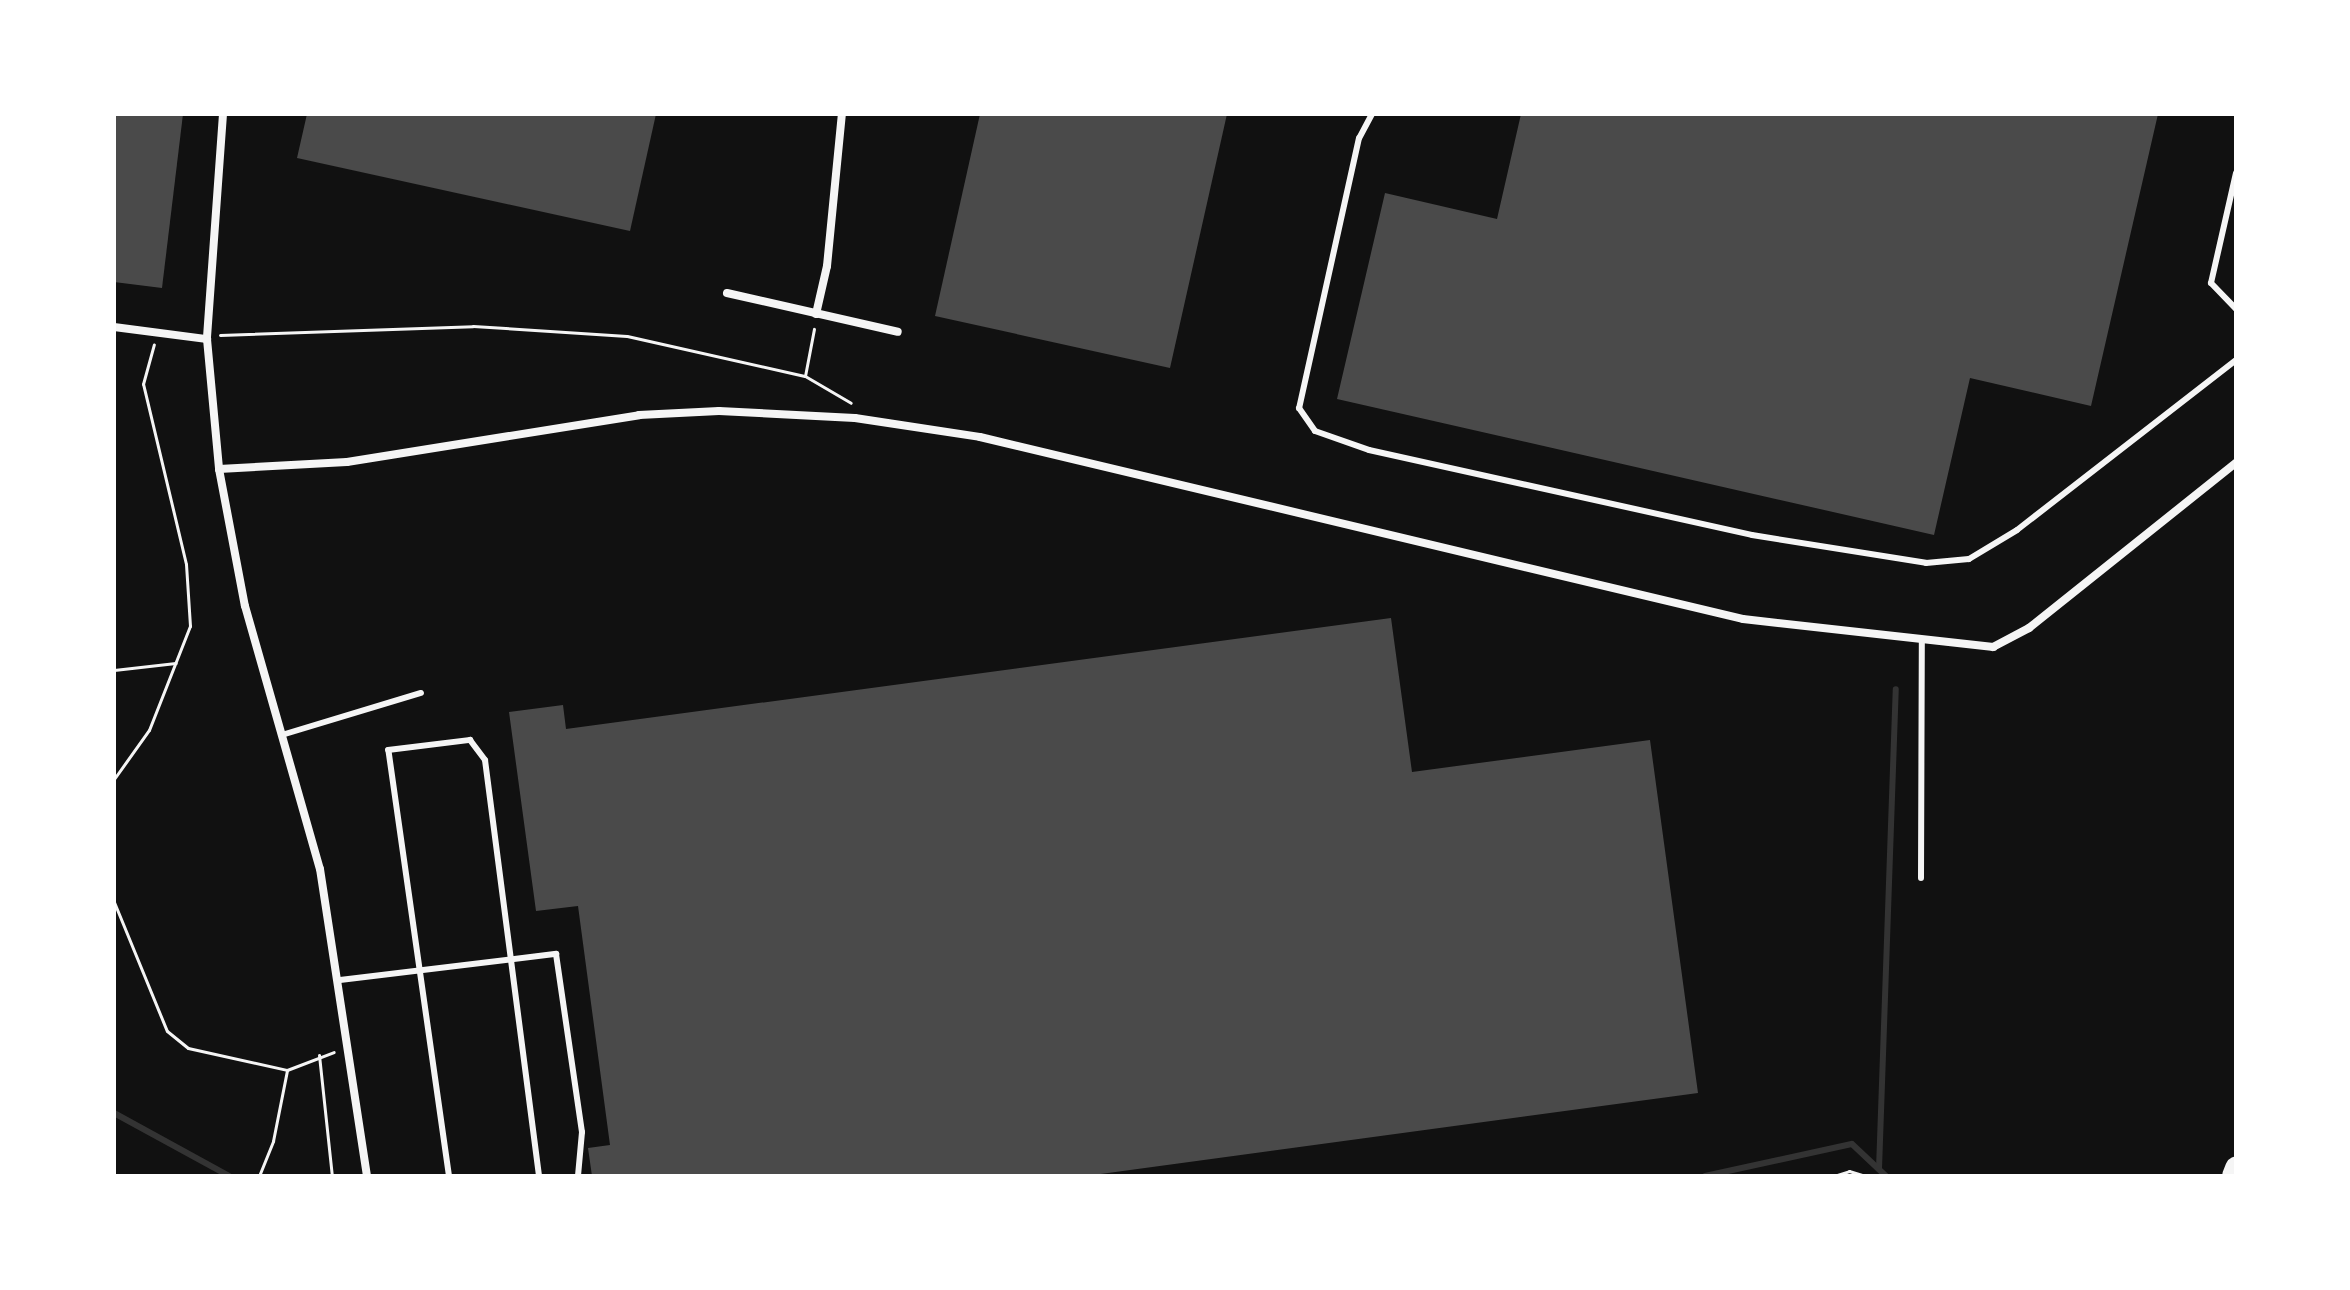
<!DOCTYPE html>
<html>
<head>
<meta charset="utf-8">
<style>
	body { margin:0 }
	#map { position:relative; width:2350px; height:1290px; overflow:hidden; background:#111; font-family:"Sofia Sans Condensed",sans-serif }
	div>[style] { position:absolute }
	.stream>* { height:6px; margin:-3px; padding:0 3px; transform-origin:3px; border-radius:3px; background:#333 }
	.building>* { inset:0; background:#4a4a4a }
	.path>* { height:3px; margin:-1.5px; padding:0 1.5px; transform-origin:1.5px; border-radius:1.5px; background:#f5f5f5 }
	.service>* { height:6px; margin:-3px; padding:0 3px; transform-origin:3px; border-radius:3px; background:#f5f5f5 }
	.minor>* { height:8px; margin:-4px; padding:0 4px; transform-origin:4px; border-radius:4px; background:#f5f5f5 }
	.motorway>* { height:22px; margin:-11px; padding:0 11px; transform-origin:11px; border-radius:11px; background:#f5f5f5 }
	span { translate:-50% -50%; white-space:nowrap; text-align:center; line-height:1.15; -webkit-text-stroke:8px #fff; paint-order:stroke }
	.frame { position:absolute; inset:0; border:116px solid #fff; pointer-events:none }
</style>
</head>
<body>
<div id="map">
	<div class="stream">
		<div style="left:114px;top:1113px;width:131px;rotate:28.7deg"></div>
		<div style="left:1879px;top:1169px;width:480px;rotate:-88deg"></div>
		<div style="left:1705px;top:1176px;width:150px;rotate:-12.3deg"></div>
		<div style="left:1852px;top:1144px;width:47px;rotate:43.3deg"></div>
	</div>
	<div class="building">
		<div style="clip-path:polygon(114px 114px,183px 114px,162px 288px,114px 282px)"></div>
		<div style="clip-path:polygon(307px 114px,656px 114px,630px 231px,297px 158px)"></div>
		<div style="clip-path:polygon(980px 114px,1227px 114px,1170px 368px,935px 316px)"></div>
		<div style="clip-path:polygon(1521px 114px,2158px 114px,2091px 406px,1970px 378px,1934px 535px,1337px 399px,1385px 193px,1497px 219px)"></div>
		<div style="clip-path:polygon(1391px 618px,1412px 772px,1650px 740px,1698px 1093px,1086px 1176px,592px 1176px,588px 1148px,610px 1145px,578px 906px,536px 911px,509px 712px,563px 705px,566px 729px)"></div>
	</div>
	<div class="path">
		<div style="left:220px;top:335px;width:253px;rotate:-2deg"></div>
		<div style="left:473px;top:326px;width:154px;rotate:3.7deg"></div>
		<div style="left:627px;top:336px;width:182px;rotate:12.7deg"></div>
		<div style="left:805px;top:376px;width:53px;rotate:30.4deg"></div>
		<div style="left:805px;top:376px;width:48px;rotate:-79.2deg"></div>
		<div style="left:114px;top:670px;width:62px;rotate:-6.4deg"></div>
		<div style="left:114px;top:779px;width:60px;rotate:-54.5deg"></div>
		<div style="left:149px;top:730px;width:112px;rotate:-68.5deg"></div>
		<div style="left:190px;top:626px;width:62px;rotate:-93.7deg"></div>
		<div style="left:186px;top:564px;width:185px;rotate:-103.4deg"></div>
		<div style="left:143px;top:384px;width:41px;rotate:-74.6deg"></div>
		<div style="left:114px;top:902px;width:139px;rotate:67.7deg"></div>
		<div style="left:167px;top:1031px;width:27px;rotate:39deg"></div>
		<div style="left:188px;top:1048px;width:101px;rotate:12.5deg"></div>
		<div style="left:319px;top:1055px;width:122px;rotate:83.9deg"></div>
		<div style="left:259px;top:1176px;width:38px;rotate:-68deg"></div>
		<div style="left:273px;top:1141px;width:72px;rotate:-78.8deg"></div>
		<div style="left:287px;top:1070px;width:50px;rotate:-21deg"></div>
		<div style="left:1834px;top:1176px;width:16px;rotate:-18deg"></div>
		<div style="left:1849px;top:1171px;width:17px;rotate:17deg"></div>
	</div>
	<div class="service">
		<div style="left:1372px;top:114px;width:27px;rotate:118deg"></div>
		<div style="left:1359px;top:138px;width:277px;rotate:102.5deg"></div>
		<div style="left:1299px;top:408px;width:28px;rotate:55deg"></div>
		<div style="left:1315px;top:431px;width:57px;rotate:19.4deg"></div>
		<div style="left:1369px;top:450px;width:392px;rotate:12.5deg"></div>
		<div style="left:1752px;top:535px;width:176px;rotate:9.1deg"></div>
		<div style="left:1926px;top:563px;width:43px;rotate:-5.3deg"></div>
		<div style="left:1969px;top:559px;width:56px;rotate:-31.1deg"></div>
		<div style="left:2017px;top:530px;width:277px;rotate:-37.8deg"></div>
		<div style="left:2236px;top:173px;width:113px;rotate:102.8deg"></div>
		<div style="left:2211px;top:283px;width:36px;rotate:46deg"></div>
		<div style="left:285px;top:734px;width:142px;rotate:-16.8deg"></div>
		<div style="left:1921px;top:878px;width:236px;rotate:-89.8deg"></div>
		<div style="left:340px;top:980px;width:218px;rotate:-6.9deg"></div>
		<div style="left:556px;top:954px;width:180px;rotate:81.7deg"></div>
		<div style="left:582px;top:1132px;width:44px;rotate:95.2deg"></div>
		<div style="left:449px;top:1176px;width:430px;rotate:-98.1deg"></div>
		<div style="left:388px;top:750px;width:83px;rotate:-7deg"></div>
		<div style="left:470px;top:740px;width:25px;rotate:53deg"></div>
		<div style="left:485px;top:760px;width:419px;rotate:82.6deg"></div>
	</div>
	<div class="minor">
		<div style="left:223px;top:114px;width:226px;rotate:94.1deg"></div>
		<div style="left:207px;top:339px;width:131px;rotate:84.7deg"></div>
		<div style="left:219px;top:469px;width:139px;rotate:79.3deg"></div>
		<div style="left:245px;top:606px;width:273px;rotate:74.1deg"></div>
		<div style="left:320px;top:869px;width:311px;rotate:81.3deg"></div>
		<div style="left:727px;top:293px;width:175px;rotate:12.8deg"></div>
		<div style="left:816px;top:314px;width:49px;rotate:-77.1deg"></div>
		<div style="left:827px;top:266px;width:153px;rotate:-84.4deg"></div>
		<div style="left:114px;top:327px;width:94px;rotate:7.4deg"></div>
		<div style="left:219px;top:469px;width:128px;rotate:-3.1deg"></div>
		<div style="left:347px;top:462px;width:296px;rotate:-9.1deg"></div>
		<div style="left:639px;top:415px;width:80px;rotate:-2.9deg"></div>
		<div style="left:719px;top:411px;width:136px;rotate:2.9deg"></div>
		<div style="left:855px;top:418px;width:126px;rotate:8.6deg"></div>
		<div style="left:980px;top:437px;width:784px;rotate:13.42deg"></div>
		<div style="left:1743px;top:619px;width:252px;rotate:6.4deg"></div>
		<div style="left:1993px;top:647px;width:41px;rotate:-27.8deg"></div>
		<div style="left:2029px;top:628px;width:265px;rotate:-38.6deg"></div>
	</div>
	<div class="motorway">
		<div style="left:2233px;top:1176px;width:9px;rotate:-69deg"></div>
	</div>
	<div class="frame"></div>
</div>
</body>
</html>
